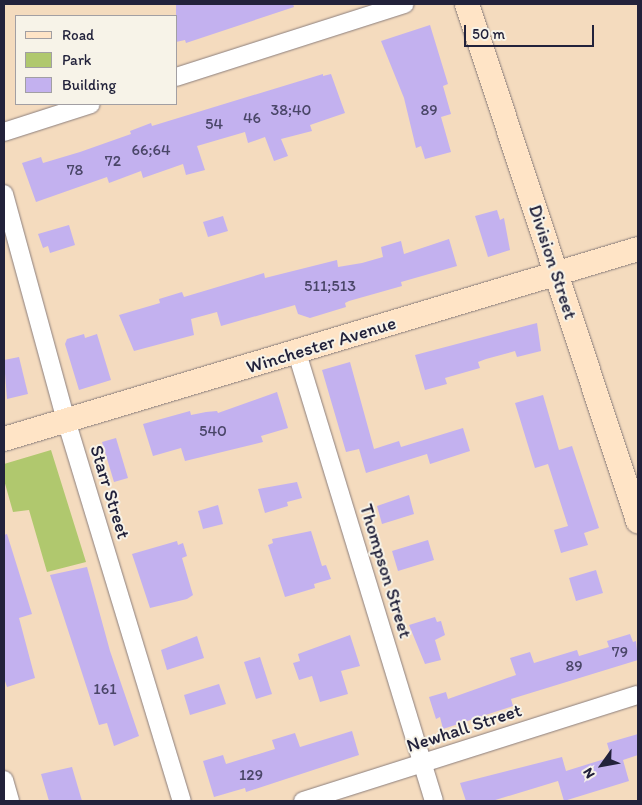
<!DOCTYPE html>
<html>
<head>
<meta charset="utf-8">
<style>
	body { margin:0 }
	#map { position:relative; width:642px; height:805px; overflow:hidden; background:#f4dbbe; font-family:Itim,sans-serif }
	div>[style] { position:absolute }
	.green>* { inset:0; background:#b0c86e }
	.building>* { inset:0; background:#c3b1ef }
	.roads { filter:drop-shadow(0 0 1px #8b7e7c) drop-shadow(0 0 1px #8b7e7c) }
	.street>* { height:18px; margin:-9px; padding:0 9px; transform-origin:9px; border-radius:9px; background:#fff }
	.secondary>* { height:24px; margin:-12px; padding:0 12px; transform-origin:12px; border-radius:12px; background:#ffe4c6 }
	span { translate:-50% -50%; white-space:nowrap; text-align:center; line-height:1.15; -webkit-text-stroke:4px #f7f3e8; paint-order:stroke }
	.number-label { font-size:16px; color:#4a4668 }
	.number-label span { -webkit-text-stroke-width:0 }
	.street-label { font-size:19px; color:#22223b }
	.frame { position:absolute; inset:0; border:5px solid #22223b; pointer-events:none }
	.legend { position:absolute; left:15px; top:15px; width:162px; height:90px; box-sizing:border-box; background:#f7f3e8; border:1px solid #a29fa3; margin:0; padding:6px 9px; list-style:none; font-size:15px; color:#22223b }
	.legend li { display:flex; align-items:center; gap:10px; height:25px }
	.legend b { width:25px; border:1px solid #a29fa3 }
	.north { position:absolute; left:577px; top:740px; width:50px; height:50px; -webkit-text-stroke:4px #f7f3e8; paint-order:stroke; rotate:238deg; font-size:14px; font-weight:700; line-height:20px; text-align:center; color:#22223b }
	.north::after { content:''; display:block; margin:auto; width:18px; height:22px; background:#22223b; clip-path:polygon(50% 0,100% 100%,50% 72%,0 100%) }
	.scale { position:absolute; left:464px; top:25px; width:130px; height:22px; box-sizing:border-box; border:2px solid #22223b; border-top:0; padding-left:6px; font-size:15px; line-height:18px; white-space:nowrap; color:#22223b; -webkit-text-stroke:4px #f7f3e8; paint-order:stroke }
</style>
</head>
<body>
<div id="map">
	<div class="green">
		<div style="clip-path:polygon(51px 450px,86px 562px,47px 572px,29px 510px,13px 512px,4px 480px,4px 464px)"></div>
	</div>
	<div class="building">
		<div style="clip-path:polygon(176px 4px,293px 4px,294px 7px,186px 43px,185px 40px,176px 42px)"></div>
		<div style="clip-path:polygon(430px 25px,448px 84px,443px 86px,451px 114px,441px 117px,451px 152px,425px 159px,421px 146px,416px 148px,404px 98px,381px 41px)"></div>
		<div style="clip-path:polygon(323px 74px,323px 76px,331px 74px,345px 113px,310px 125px,312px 131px,281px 139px,288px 156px,274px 161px,265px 137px,248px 143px,245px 132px,197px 146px,205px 170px,186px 175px,183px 164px,143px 178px,141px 171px,109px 183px,107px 177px,36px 202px,22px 163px,41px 157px,43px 163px,80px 152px,131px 134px,130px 131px,151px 123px,152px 126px)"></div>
		<div style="clip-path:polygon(497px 210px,500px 220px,504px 218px,510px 250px,488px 257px,475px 216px)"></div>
		<div style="clip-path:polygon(223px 216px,228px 231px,208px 237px,203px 222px)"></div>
		<div style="clip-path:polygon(69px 225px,75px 245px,50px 253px,48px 246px,43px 248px,38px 234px)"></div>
		<div style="clip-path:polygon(449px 239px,457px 266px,401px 282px,402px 286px,349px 301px,345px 303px,346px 307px,310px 318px,298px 314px,295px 305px,221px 326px,217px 312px,191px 319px,194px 335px,134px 351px,119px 315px,160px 303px,159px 299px,182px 292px,184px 297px,264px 273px,265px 278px,337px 260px,338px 267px,362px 263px,383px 257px,381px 247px,401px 241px,404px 254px)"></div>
		<div style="clip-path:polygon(537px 323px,541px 351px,517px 357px,515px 351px,486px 359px,478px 362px,480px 368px,445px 378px,447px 384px,425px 390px,415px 355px)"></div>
		<div style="clip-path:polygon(84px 334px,85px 338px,97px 334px,111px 380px,79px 390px,65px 344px,67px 339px)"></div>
		<div style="clip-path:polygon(19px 357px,28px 394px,7px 399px,4px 360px)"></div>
		<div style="clip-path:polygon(350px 362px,374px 449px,399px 441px,401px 447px,463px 428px,470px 451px,430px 464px,427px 454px,366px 473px,359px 449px,346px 452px,322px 370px)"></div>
		<div style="clip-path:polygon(277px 392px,288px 428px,261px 436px,263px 442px,185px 461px,181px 448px,153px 456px,143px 424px,190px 411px,191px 415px,206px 412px,217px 411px,218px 413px)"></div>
		<div style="clip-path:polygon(543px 395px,559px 450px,572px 446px,599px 528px,584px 533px,588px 545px,561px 553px,554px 530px,568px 526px,548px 464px,535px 468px,515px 403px)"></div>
		<div style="clip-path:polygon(116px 438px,128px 478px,114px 482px,102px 442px)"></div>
		<div style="clip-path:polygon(297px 482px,302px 498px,287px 502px,288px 506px,265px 513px,258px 489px)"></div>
		<div style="clip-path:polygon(409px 495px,414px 514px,382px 524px,377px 506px)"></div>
		<div style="clip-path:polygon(218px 505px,223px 524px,203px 529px,198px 511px)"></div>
		<div style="clip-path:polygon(311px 531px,322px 566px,326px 565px,331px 579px,314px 584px,315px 588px,285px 597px,268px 545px,273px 543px,272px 539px)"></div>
		<div style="clip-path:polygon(7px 534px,32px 614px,19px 618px,35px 678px,7px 687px,4px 678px,4px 535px)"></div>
		<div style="clip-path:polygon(428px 540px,434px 560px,398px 571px,392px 551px)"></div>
		<div style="clip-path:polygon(177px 541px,178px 545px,183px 543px,187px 556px,182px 558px,193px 595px,187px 599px,150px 608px,132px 554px)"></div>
		<div style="clip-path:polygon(87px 567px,110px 651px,139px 736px,114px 746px,107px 723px,99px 725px,50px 575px)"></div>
		<div style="clip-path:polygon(596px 570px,603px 593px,576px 601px,569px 578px)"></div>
		<div style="clip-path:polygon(435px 617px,437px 622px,441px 621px,445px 635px,435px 640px,441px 660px,425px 664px,409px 625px)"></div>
		<div style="clip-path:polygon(630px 634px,633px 642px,636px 641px,638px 660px,511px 699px,513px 706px,443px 729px,440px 717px,436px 719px,429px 697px,446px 692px,448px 699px,516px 675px,510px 658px,530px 652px,534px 663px,577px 650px,579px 656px,609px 647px,607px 641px)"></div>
		<div style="clip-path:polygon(350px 635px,360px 666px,341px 671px,348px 694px,320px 702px,312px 676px,299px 680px,293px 663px,300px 661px,298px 654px)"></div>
		<div style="clip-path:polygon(197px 636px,204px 658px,167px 670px,161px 650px)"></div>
		<div style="clip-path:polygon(260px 657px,272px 694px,256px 699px,244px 662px)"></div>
		<div style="clip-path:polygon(219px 684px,226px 704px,190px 715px,184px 695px)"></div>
		<div style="clip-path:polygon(352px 731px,359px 755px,246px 792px,245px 788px,214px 797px,203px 761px,223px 755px,226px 764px,275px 749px,272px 740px,295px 733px,300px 747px)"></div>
		<div style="clip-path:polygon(638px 734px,638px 755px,623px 760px,629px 781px,564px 801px,558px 781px,492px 801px,466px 801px,460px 783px,562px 757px,566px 771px,611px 757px,607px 743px)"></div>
		<div style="clip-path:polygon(72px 767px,82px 801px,49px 801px,41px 774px)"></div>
	</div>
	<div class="roads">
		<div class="street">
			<div style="left:176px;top:77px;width:240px;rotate:-17.7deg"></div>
			<div style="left:4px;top:132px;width:91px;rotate:-17.8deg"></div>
			<div style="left:4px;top:194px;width:234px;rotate:74.7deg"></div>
			<div style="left:66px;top:420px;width:398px;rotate:73.1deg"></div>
			<div style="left:297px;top:353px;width:468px;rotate:73deg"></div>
			<div style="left:4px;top:780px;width:22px;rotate:74deg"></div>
			<div style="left:303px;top:801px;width:351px;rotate:-17.6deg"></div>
		</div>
		<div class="secondary">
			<div style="left:467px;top:4px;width:545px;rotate:71.7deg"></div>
			<div style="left:4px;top:439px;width:662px;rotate:-16.68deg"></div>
		</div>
	</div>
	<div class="number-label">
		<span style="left:291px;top:110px">38;40</span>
		<span style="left:429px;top:110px">89</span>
		<span style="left:252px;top:118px">46</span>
		<span style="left:214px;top:124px">54</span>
		<span style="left:151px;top:150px">66;64</span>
		<span style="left:113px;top:161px">72</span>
		<span style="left:75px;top:170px">78</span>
		<span style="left:330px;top:286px">511;513</span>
		<span style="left:213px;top:431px">540</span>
		<span style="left:620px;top:652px">79</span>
		<span style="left:574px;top:666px">89</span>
		<span style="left:105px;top:689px">161</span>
		<span style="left:251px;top:775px">129</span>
	</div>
	<div class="street-label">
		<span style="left:553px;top:262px;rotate:72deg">Division Street</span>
		<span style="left:321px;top:345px;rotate:-17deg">Winchester Avenue</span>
		<span style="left:110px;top:492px;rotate:73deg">Starr Street</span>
		<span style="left:386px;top:571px;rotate:73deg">Thompson Street</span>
		<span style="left:464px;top:728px;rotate:-18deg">Newhall Street</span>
	</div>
	<div class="frame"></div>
	<ul class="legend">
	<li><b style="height:6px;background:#ffe4c6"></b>Road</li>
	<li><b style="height:14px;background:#b0c86e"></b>Park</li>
	<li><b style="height:14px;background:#c3b1ef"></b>Building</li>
	</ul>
	<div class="north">N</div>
	<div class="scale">50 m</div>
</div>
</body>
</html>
